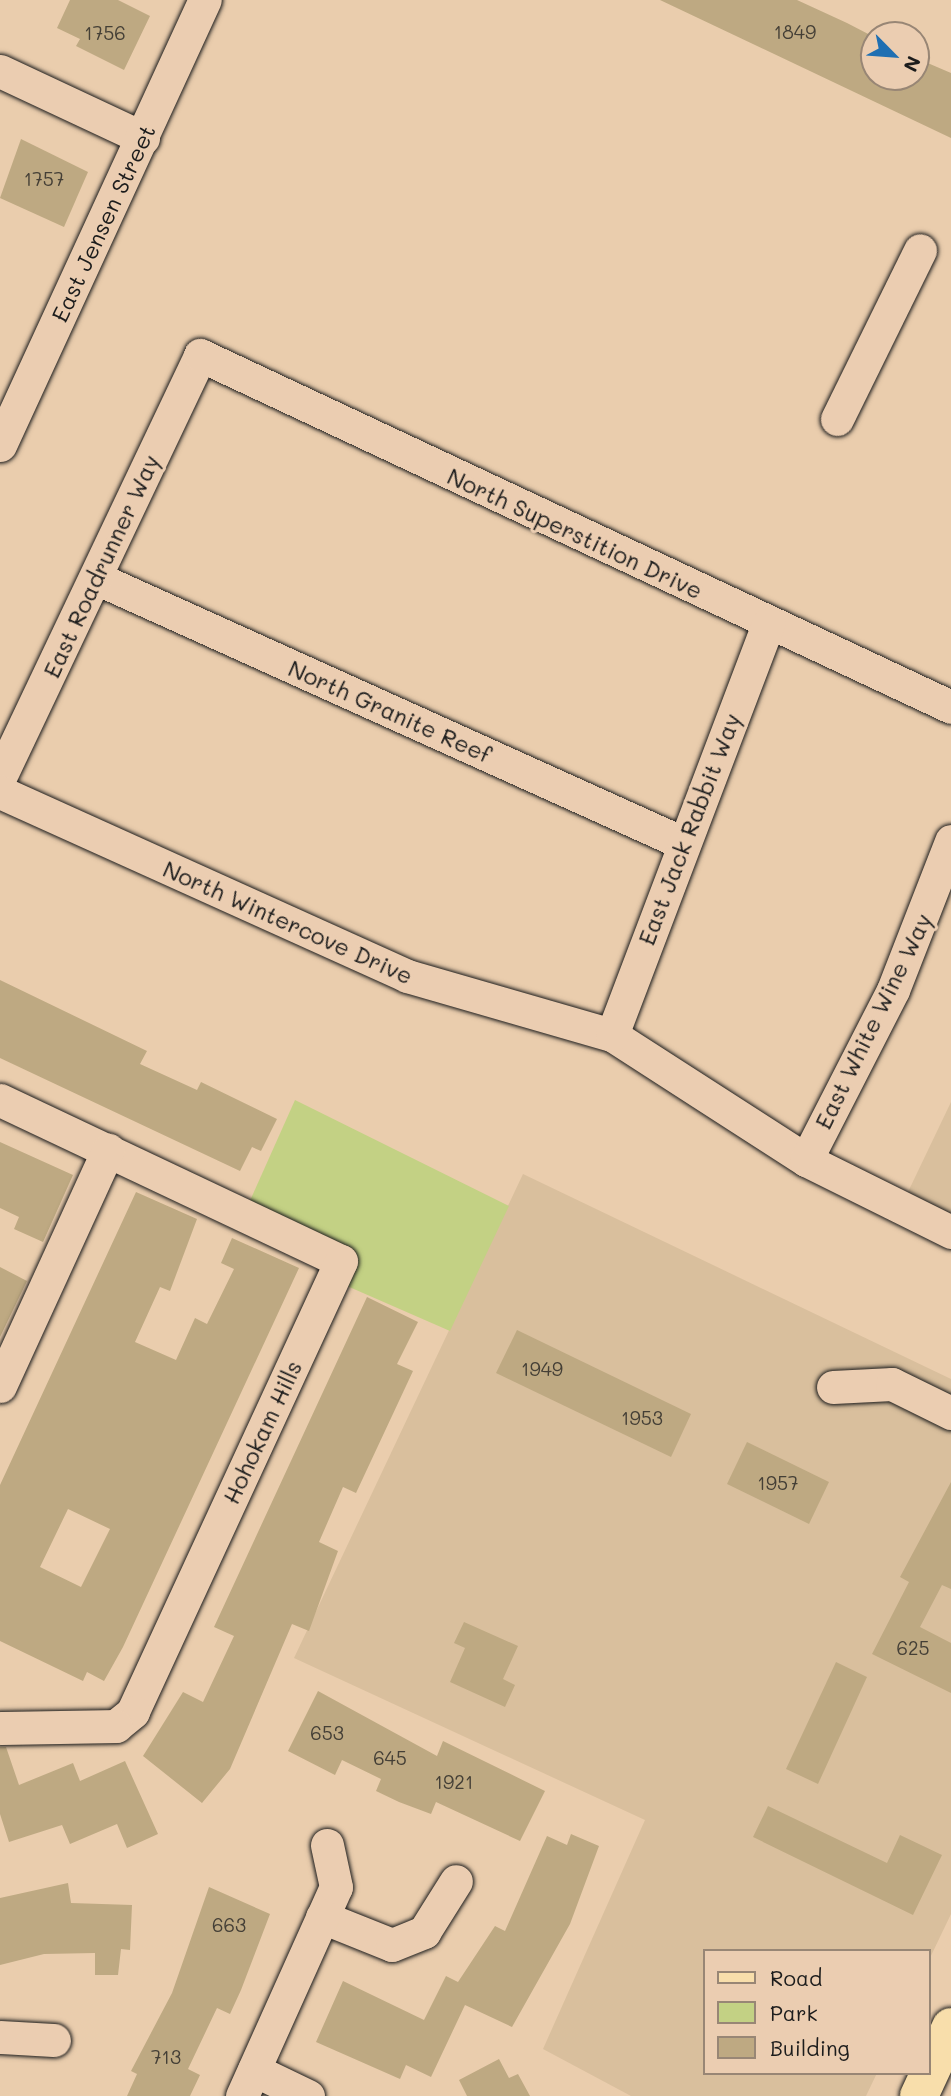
<!DOCTYPE html>
<html>
<head>
<meta charset="utf-8">
<style>
	body { margin:0 }
	#map { position:relative; width:951px; height:2096px; overflow:hidden; background:#eacdad; font-family:Mali,sans-serif }
	div>[style] { position:absolute }
	.built>* { inset:0; background:#d9bf9d }
	.green>* { inset:0; background:#c3d184 }
	.building>* { inset:0; background:#bea982 }
	.roads { filter:drop-shadow(0 0 2px #1c1c1c) drop-shadow(0 0 2px #1c1c1c) }
	.minor>* { height:33px; margin:-16.5px; padding:0 16.5px; transform-origin:16.5px; border-radius:16.5px; background:#ebcdb1 }
	.major>* { height:38px; margin:-19px; padding:0 19px; transform-origin:19px; border-radius:19px; background:#f8deab }
	span { translate:-50% -50%; white-space:nowrap; text-align:center; line-height:1.15; -webkit-text-stroke:6px #ebcdb1; paint-order:stroke }
	.number-label { font-size:19px; color:#443f36 }
	.number-label span { -webkit-text-stroke-width:0 }
	.street-label { font-size:23px; color:#1c1c1c }
	.legend { position:absolute; left:703px; top:1949px; width:228px; height:126px; box-sizing:border-box; background:#ebcdb1; border:2px solid #988675; margin:0; padding:9px 12px; list-style:none; font-size:21px; color:#1c1c1c }
	.legend li { display:flex; align-items:center; gap:14px; height:35px }
	.legend b { width:35px; border:2px solid #988675 }
	.north { position:absolute; left:860px; top:21px; width:70px; height:70px; box-sizing:border-box; background:#ebcdb1; border:2px solid #988675; border-radius:50%; rotate:115deg; font-size:19px; font-weight:700; line-height:28px; text-align:center; color:#1c1c1c }
	.north::after { content:''; display:block; margin:auto; width:24px; height:32px; background:#1f6fb2; clip-path:polygon(50% 0,100% 100%,50% 72%,0 100%) }
</style>
</head>
<body>
<div id="map">
	<div class="built">
		<div style="clip-path:polygon(951px 1102px,951px 1215px,907px 1194px)"></div>
		<div style="clip-path:polygon(523px 1174px,951px 1379px,951px 1914px,928px 1962px,928px 1951px,704px 1951px,704px 2073px,877px 2073px,866px 2096px,631px 2096px,543px 2049px,645px 1820px,294px 1658px)"></div>
	</div>
	<div class="green">
		<div style="clip-path:polygon(295px 1100px,509px 1206px,450px 1331px,347px 1286px,249px 1203px)"></div>
	</div>
	<div class="building">
		<div style="clip-path:polygon(70px 0,118px 0,150px 16px,124px 70px,76px 46px,80px 39px,57px 28px)"></div>
		<div style="clip-path:polygon(660px 0,797px 0,847px 23px,874px 37px,874px 77px,916px 77px,916px 58px,951px 73px,951px 138px)"></div>
		<div style="clip-path:polygon(21px 139px,88px 172px,64px 227px,0 198px)"></div>
		<div style="clip-path:polygon(0 980px,147px 1051px,140px 1064px,197px 1090px,201px 1082px,277px 1119px,261px 1151px,252px 1147px,240px 1171px,0 1058px)"></div>
		<div style="clip-path:polygon(0 1142px,73px 1175px,43px 1242px,14px 1229px,19px 1217px,0 1208px)"></div>
		<div style="clip-path:polygon(evenodd,136px 1192px,197px 1219px,170px 1291px,160px 1287px,135px 1342px,176px 1360px,195px 1318px,207px 1324px,234px 1269px,221px 1263px,232px 1238px,299px 1268px,123px 1647px,104px 1681px,87px 1672px,83px 1681px,0 1641px,0 1485px,136px 1192px,68px 1509px,110px 1529px,81px 1587px,40px 1567px,68px 1509px)"></div>
		<div style="clip-path:polygon(0 1267px,27px 1281px,0 1337px)"></div>
		<div style="clip-path:polygon(367px 1297px,418px 1322px,397px 1364px,413px 1371px,356px 1493px,343px 1487px,319px 1542px,338px 1551px,309px 1631px,292px 1624px,230px 1769px,202px 1803px,143px 1756px,183px 1692px,203px 1702px,234px 1636px,214px 1627px)"></div>
		<div style="clip-path:polygon(517px 1330px,691px 1414px,671px 1457px,496px 1373px)"></div>
		<div style="clip-path:polygon(747px 1442px,829px 1482px,809px 1524px,727px 1484px)"></div>
		<div style="clip-path:polygon(951px 1482px,951px 1589px,942px 1585px,920px 1627px,951px 1643px,951px 1693px,872px 1654px,909px 1582px,900px 1577px)"></div>
		<div style="clip-path:polygon(464px 1622px,518px 1646px,503px 1679px,515px 1685px,505px 1707px,450px 1682px,465px 1648px,454px 1643px)"></div>
		<div style="clip-path:polygon(836px 1662px,867px 1677px,818px 1784px,786px 1769px)"></div>
		<div style="clip-path:polygon(318px 1691px,437px 1756px,443px 1741px,545px 1791px,520px 1841px,436px 1802px,431px 1814px,399px 1802px,376px 1791px,381px 1779px,342px 1760px,335px 1775px,288px 1751px)"></div>
		<div style="clip-path:polygon(0 1747px,6px 1747px,19px 1785px,73px 1763px,80px 1781px,125px 1761px,158px 1834px,127px 1848px,117px 1824px,70px 1844px,62px 1825px,9px 1842px,0 1814px)"></div>
		<div style="clip-path:polygon(768px 1806px,887px 1863px,900px 1835px,942px 1855px,913px 1915px,753px 1837px)"></div>
		<div style="clip-path:polygon(571px 1834px,599px 1846px,570px 1924px,512px 2027px,465px 2005px,431px 2077px,406px 2065px,400px 2079px,316px 2042px,343px 1981px,424px 2020px,446px 1976px,458px 1982px,495px 1926px,505px 1931px,547px 1836px,567px 1845px)"></div>
		<div style="clip-path:polygon(68px 1883px,71px 1903px,132px 1905px,130px 1950px,121px 1949px,118px 1975px,95px 1975px,95px 1953px,44px 1954px,0 1965px,0 1898px)"></div>
		<div style="clip-path:polygon(209px 1887px,270px 1914px,241px 1990px,230px 2014px,217px 2008px,188px 2069px,200px 2075px,190px 2096px,127px 2096px,137px 2074px,131px 2071px,172px 1993px)"></div>
		<div style="clip-path:polygon(499px 2059px,509px 2078px,518px 2074px,530px 2096px,467px 2096px,459px 2080px)"></div>
	</div>
	<div class="roads">
		<div class="minor">
			<div style="left:0;top:71px;width:158px;rotate:25.1deg"></div>
			<div style="left:837px;top:419px;width:188px;rotate:-63.8deg"></div>
			<div style="left:0;top:445px;width:490px;rotate:-65.3deg"></div>
			<div style="left:96px;top:578px;width:644px;rotate:24.3deg"></div>
			<div style="left:0;top:777px;width:467px;rotate:-64.6deg"></div>
			<div style="left:200px;top:355px;width:829px;rotate:25.11deg"></div>
			<div style="left:0;top:792px;width:447px;rotate:24.3deg"></div>
			<div style="left:407px;top:976px;width:213px;rotate:16.1deg"></div>
			<div style="left:612px;top:1035px;width:231px;rotate:32.8deg"></div>
			<div style="left:806px;top:1160px;width:162px;rotate:26.4deg"></div>
			<div style="left:612px;top:1035px;width:440px;rotate:-69.2deg"></div>
			<div style="left:0;top:1100px;width:377px;rotate:25.3deg"></div>
			<div style="left:341px;top:1261px;width:497px;rotate:114.8deg"></div>
			<div style="left:133px;top:1712px;width:22px;rotate:141deg"></div>
			<div style="left:116px;top:1726px;width:116px;rotate:179deg"></div>
			<div style="left:806px;top:1160px;width:191px;rotate:-62.9deg"></div>
			<div style="left:893px;top:990px;width:160px;rotate:-68.7deg"></div>
			<div style="left:0;top:1386px;width:260px;rotate:-65.4deg"></div>
			<div style="left:833px;top:1387px;width:59px;rotate:-2.9deg"></div>
			<div style="left:892px;top:1384px;width:66px;rotate:26.2deg"></div>
			<div style="left:322px;top:1917px;width:75px;rotate:21.8deg"></div>
			<div style="left:392px;top:1945px;width:35px;rotate:-22deg"></div>
			<div style="left:424px;top:1932px;width:60px;rotate:-57.9deg"></div>
			<div style="left:0;top:2037px;width:54px;rotate:3.2deg"></div>
			<div style="left:254px;top:2070px;width:60px;rotate:25.7deg"></div>
			<div style="left:242px;top:2096px;width:229px;rotate:-65.8deg"></div>
			<div style="left:336px;top:1887px;width:43px;rotate:-102.1deg"></div>
		</div>
		<div class="major">
			<div style="left:919px;top:2096px;width:76px;rotate:-65.1deg"></div>
		</div>
	</div>
	<div class="number-label">
		<span style="left:795px;top:32px">1849</span>
		<span style="left:105px;top:33px">1756</span>
		<span style="left:44px;top:179px">1757</span>
		<span style="left:542px;top:1369px">1949</span>
		<span style="left:642px;top:1418px">1953</span>
		<span style="left:778px;top:1483px">1957</span>
		<span style="left:913px;top:1648px">625</span>
		<span style="left:327px;top:1733px">653</span>
		<span style="left:390px;top:1758px">645</span>
		<span style="left:454px;top:1782px">1921</span>
		<span style="left:229px;top:1925px">663</span>
		<span style="left:166px;top:2057px">713</span>
	</div>
	<div class="street-label">
		<span style="left:103px;top:223px;rotate:-65deg">East Jensen Street</span>
		<span style="left:575px;top:533px;rotate:25deg">North Superstition Drive</span>
		<span style="left:101px;top:566px;rotate:-65deg">East Roadrunner Way</span>
		<span style="left:390px;top:711px;rotate:24deg">North Granite Reef</span>
		<span style="left:689px;top:829px;rotate:-69deg">East Jack Rabbit Way</span>
		<span style="left:288px;top:922px;rotate:24deg">North Wintercove Drive</span>
		<span style="left:873px;top:1021px;rotate:-64deg">East White Wine Way</span>
		<span style="left:262px;top:1432px;rotate:-65deg">Hohokam Hills</span>
	</div>
	<ul class="legend">
	<li><b style="height:9px;background:#f8deab"></b>Road</li>
	<li><b style="height:19px;background:#c3d184"></b>Park</li>
	<li><b style="height:19px;background:#bea982"></b>Building</li>
	</ul>
	<div class="north">N</div>
</div>
</body>
</html>
